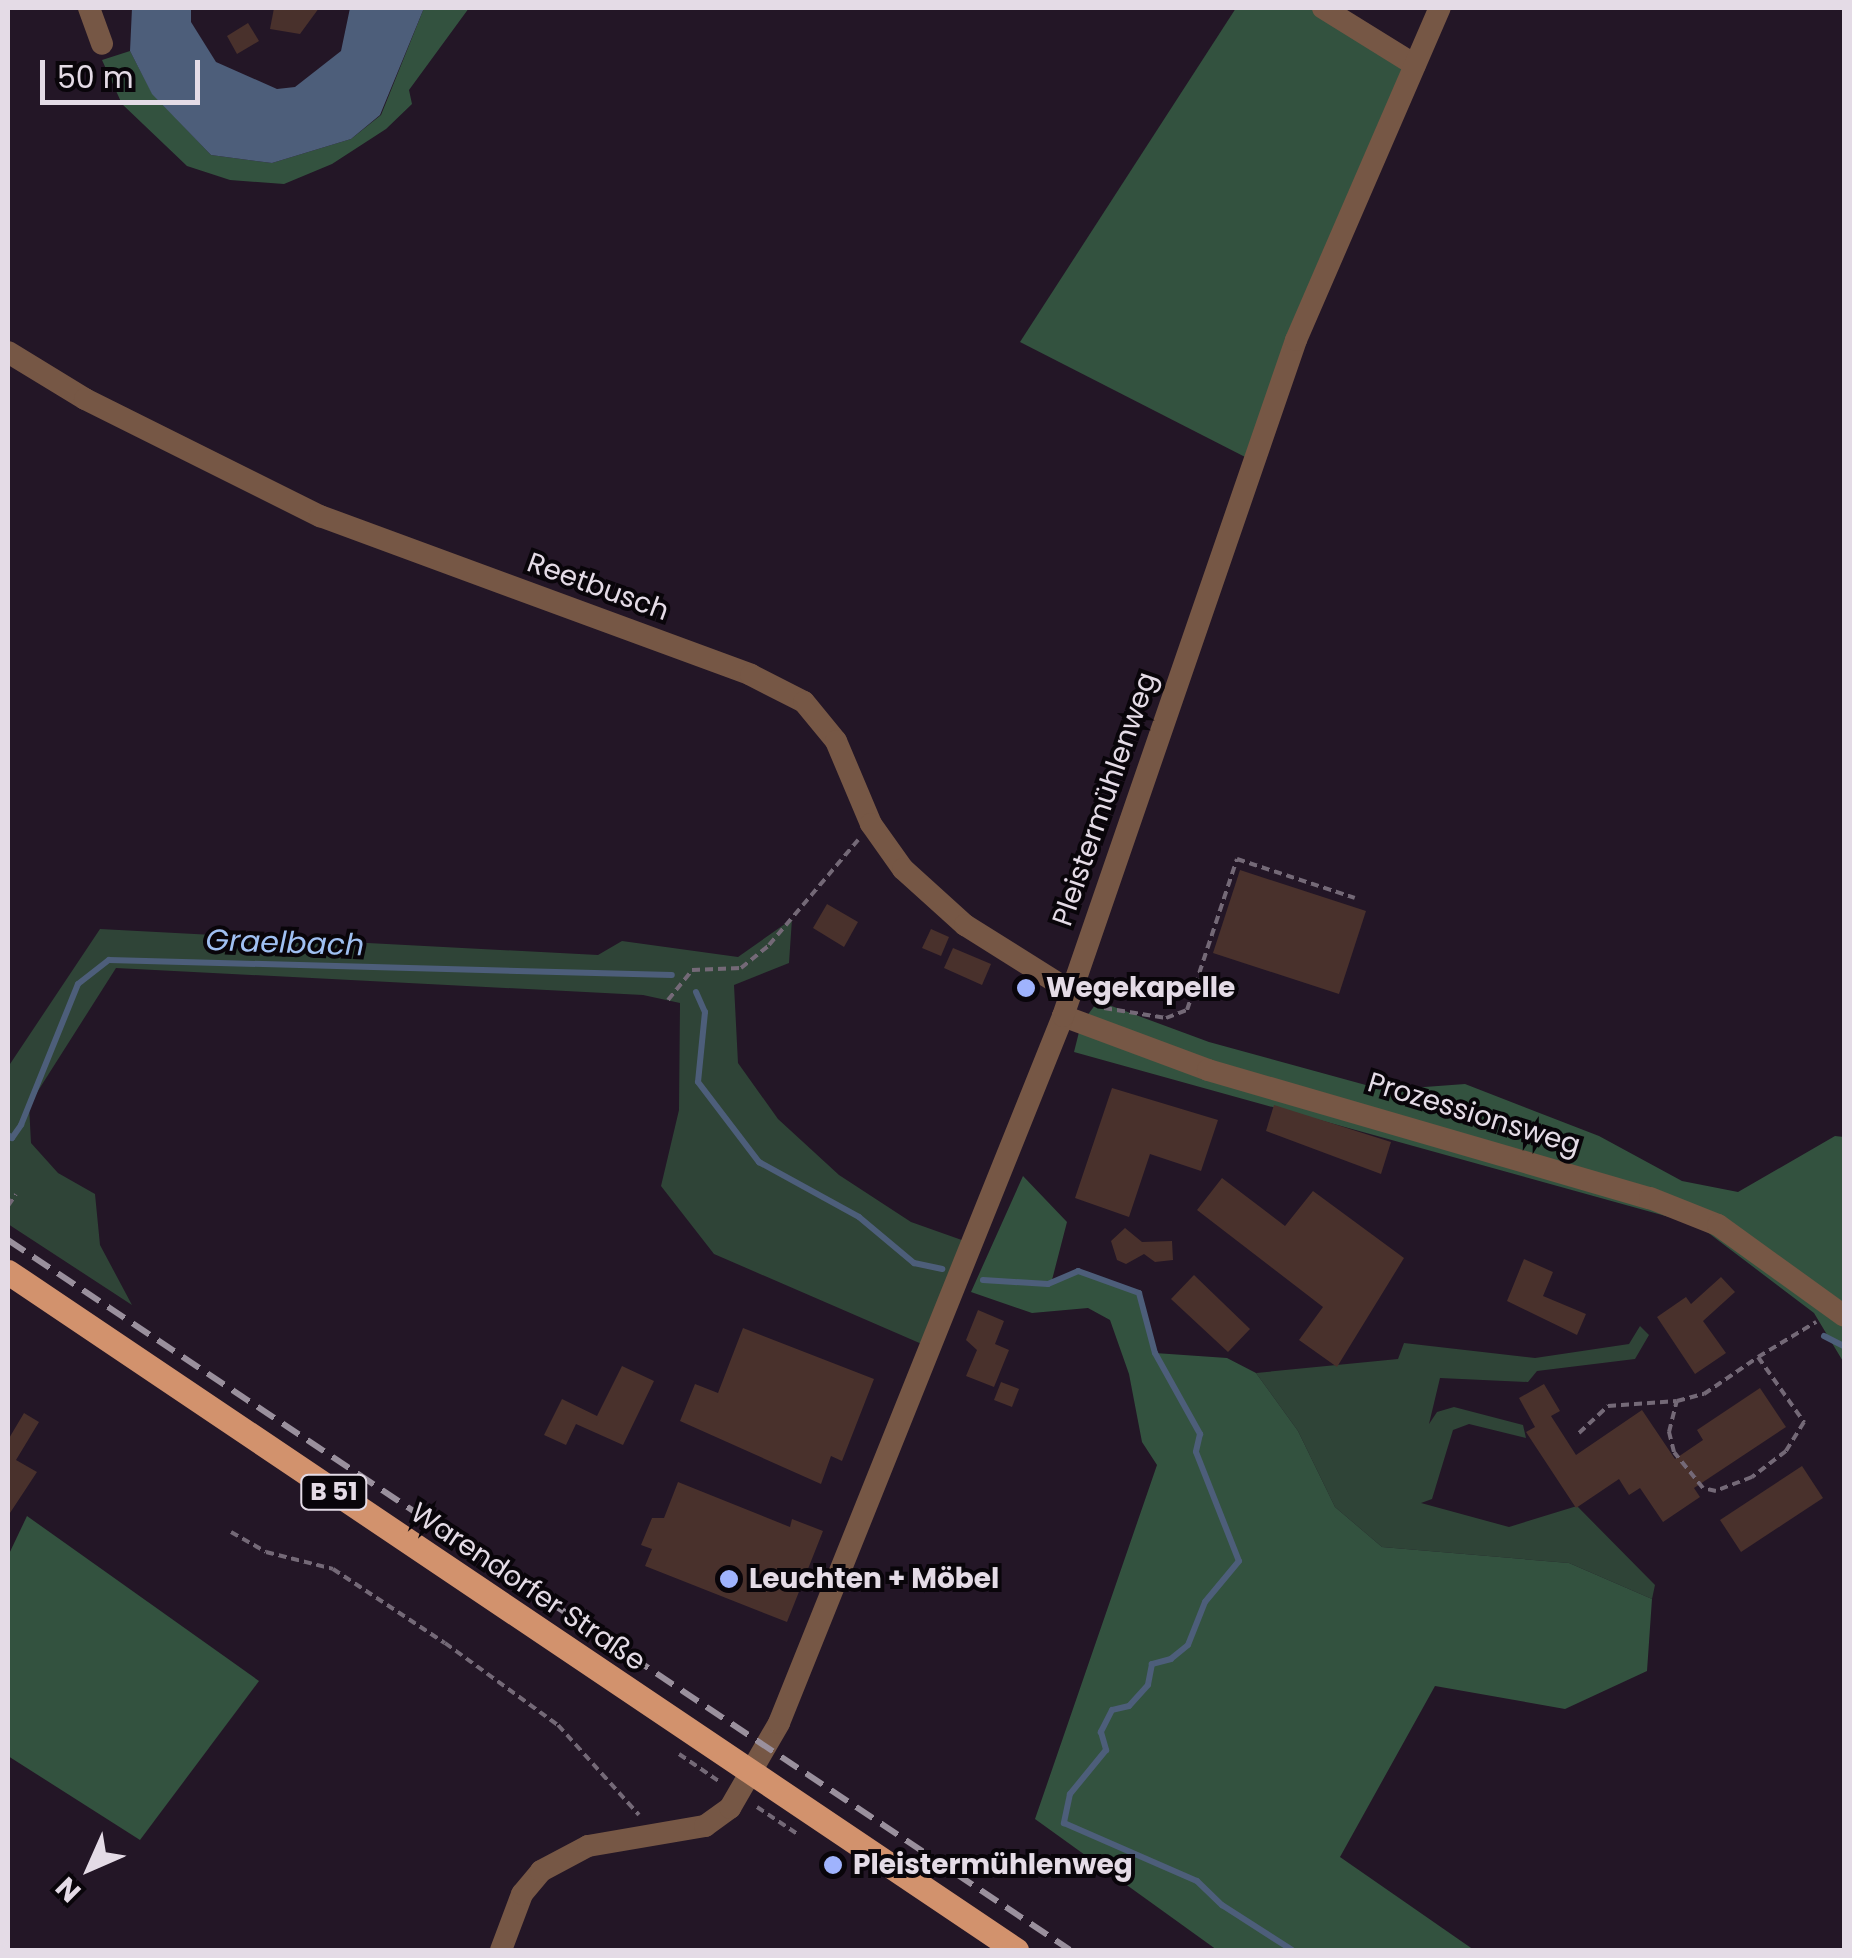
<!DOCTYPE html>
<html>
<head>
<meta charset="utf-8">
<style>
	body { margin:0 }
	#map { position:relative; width:1852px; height:1958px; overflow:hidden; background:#231626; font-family:Poppins,sans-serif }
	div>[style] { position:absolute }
	.green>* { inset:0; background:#2f4437 }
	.forest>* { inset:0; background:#33523f }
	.water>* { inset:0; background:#4d5e7a }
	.stream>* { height:6px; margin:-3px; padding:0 3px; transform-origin:3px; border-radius:3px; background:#4d5e7a }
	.building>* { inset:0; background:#49312c }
	.path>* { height:4px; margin-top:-2px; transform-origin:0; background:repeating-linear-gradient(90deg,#746977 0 8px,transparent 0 13px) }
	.minor>* { height:22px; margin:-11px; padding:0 11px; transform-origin:11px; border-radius:11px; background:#765745 }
	.primary>* { height:25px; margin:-12.5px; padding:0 12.5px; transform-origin:12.5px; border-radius:12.5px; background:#d2926d }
	.rail>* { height:6px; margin-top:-3px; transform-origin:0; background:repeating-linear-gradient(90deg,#9a909d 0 20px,transparent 0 30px) }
	.dots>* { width:28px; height:28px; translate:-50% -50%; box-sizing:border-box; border:5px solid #09050a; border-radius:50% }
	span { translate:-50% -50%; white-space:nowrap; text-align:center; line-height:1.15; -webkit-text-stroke:8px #09050a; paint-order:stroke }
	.shield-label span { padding:2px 8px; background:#09050a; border:2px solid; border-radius:8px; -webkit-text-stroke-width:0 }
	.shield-label { font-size:25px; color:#e4dbe6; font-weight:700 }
	.street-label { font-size:28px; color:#e4dbe6 }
	.poi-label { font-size:28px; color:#e4dbe6; font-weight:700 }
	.left { translate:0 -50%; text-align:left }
	.water-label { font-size:30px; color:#a0c0f2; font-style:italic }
	.frame { position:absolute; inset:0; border:10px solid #e4dbe6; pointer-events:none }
	.north { position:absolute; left:40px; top:1818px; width:100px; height:100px; -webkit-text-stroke:8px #09050a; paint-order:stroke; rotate:225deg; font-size:28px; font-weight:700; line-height:40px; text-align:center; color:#e4dbe6 }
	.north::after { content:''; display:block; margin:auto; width:35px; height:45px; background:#e4dbe6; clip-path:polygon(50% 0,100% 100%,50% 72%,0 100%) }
	.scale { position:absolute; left:40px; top:60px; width:160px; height:45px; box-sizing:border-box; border:5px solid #e4dbe6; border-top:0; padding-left:12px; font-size:30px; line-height:35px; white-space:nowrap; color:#e4dbe6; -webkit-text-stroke:8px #09050a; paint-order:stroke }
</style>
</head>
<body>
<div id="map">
	<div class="green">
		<div style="clip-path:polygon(792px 919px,789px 963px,734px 985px,738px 1063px,778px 1119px,839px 1175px,911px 1222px,973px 1244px,931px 1348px,714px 1254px,661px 1186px,679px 1110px,680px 1003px,643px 995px,116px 968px,29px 1105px,31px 1143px,58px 1173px,95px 1194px,100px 1245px,132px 1305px,8px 1224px,8px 1067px,100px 929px,598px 955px,622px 941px,738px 957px)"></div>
		<div style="clip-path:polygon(1640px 1326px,1649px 1335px,1635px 1359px,1537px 1371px,1528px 1382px,1440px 1378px,1429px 1424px,1437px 1412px,1454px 1407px,1523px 1425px,1526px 1438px,1469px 1424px,1453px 1430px,1432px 1499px,1421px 1503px,1509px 1527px,1577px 1506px,1655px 1585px,1652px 1599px,1569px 1563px,1382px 1547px,1335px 1507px,1298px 1431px,1256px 1373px,1398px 1359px,1404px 1343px,1535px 1358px,1629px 1344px)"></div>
	</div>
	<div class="forest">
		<div style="clip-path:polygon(424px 8px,469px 8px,409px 90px,412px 104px,386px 129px,332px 164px,284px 184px,230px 180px,187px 166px,122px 104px,102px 60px,130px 51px,152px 93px,211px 155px,272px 163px,351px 139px,381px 115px)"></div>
		<div style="clip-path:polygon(1236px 8px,1323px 8px,1415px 65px,1251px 460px,1020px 342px)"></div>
		<div style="clip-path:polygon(1098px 1001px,1209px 1042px,1384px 1090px,1465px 1084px,1599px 1136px,1682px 1181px,1738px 1192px,1835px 1136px,1844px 1137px,1844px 1363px,1814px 1313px,1698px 1225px,1074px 1052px,1081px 1024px)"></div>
		<div style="clip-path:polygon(1023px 1176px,1067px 1222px,1052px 1280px,1078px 1271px,1139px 1293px,1155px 1353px,1227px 1358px,1256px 1373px,1298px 1431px,1335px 1507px,1382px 1547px,1569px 1563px,1652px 1599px,1647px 1671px,1565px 1709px,1435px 1686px,1340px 1857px,1474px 1950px,1217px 1950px,1035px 1819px,1157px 1465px,1142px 1442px,1129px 1374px,1110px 1320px,1088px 1308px,1032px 1313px,971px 1292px)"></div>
		<div style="clip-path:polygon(27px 1516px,259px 1681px,140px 1840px,8px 1756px,8px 1556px)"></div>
	</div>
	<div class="water">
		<div style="clip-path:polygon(132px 8px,191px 8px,191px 22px,216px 62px,277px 89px,295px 87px,341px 51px,350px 8px,424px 8px,380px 115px,351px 139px,272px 163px,211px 155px,152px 94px,130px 51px)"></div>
	</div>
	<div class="stream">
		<div style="left:696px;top:992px;width:22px;rotate:66deg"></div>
		<div style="left:705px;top:1012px;width:70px;rotate:95.7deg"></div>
		<div style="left:698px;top:1082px;width:101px;rotate:52.7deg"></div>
		<div style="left:759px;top:1162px;width:114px;rotate:28.8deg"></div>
		<div style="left:859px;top:1217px;width:72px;rotate:39.9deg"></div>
		<div style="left:914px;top:1263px;width:29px;rotate:12deg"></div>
		<div style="left:8px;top:1135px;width:5px;rotate:37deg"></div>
		<div style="left:12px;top:1138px;width:16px;rotate:-55deg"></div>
		<div style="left:21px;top:1125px;width:152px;rotate:-68deg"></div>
		<div style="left:78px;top:984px;width:39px;rotate:-38deg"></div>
		<div style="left:109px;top:960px;width:563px;rotate:1.53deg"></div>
		<div style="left:983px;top:1280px;width:65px;rotate:3.5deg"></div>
		<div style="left:1048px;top:1284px;width:33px;rotate:-23deg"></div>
		<div style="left:1078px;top:1271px;width:65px;rotate:19.8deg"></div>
		<div style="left:1139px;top:1293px;width:62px;rotate:75.1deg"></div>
		<div style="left:1155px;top:1353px;width:93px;rotate:60.9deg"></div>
		<div style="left:1200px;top:1434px;width:18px;rotate:103deg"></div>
		<div style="left:1196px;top:1452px;width:117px;rotate:68.5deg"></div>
		<div style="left:1239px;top:1561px;width:53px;rotate:129.7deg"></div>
		<div style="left:1205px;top:1602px;width:46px;rotate:111.6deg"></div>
		<div style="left:1188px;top:1645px;width:22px;rotate:141deg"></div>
		<div style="left:1171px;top:1659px;width:20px;rotate:165deg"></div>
		<div style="left:1152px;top:1664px;width:21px;rotate:101deg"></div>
		<div style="left:1148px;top:1685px;width:28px;rotate:132deg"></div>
		<div style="left:1129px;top:1706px;width:17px;rotate:167deg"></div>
		<div style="left:1112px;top:1710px;width:25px;rotate:117deg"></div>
		<div style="left:1101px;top:1732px;width:19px;rotate:74deg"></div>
		<div style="left:1106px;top:1750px;width:57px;rotate:129.3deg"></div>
		<div style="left:1070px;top:1794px;width:30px;rotate:102deg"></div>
		<div style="left:1064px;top:1823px;width:145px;rotate:23.6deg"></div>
		<div style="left:1197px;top:1881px;width:35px;rotate:44deg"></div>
		<div style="left:1222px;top:1905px;width:83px;rotate:32.7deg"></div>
		<div style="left:1824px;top:1336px;width:22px;rotate:27deg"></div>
	</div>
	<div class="building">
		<div style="clip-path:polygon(274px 8px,319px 8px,300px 34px,270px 29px)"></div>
		<div style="clip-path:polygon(248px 23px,259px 41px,237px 54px,227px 36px)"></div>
		<div style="clip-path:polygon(1240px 870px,1366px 911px,1339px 994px,1213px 953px)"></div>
		<div style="clip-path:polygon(827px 904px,858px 922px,844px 947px,813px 928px)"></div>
		<div style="clip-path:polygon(931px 929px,949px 937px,941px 956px,922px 948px)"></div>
		<div style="clip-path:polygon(953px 948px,991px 964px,982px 985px,944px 968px)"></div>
		<div style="clip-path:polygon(1112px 1088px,1218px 1120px,1201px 1171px,1150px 1154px,1129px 1217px,1075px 1198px)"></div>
		<div style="clip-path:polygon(1274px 1105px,1391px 1142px,1381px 1174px,1266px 1131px)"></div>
		<div style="clip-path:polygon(1222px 1178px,1285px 1226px,1313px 1191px,1404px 1258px,1337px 1367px,1299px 1340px,1323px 1307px,1197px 1210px)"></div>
		<div style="clip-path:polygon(1125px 1228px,1142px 1242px,1172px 1241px,1173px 1260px,1155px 1262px,1144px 1254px,1126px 1264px,1117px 1260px,1111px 1241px)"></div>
		<div style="clip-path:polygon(1524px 1259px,1553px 1272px,1543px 1296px,1586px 1314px,1577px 1335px,1507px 1301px)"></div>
		<div style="clip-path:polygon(1194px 1275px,1250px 1329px,1228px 1352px,1171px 1299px)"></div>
		<div style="clip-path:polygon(1721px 1277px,1735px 1292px,1703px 1321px,1726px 1353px,1695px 1374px,1657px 1317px,1686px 1297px,1691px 1304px)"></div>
		<div style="clip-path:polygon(978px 1310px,1004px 1321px,995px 1344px,1009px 1350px,994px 1387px,966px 1376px,977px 1350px,966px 1340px)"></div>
		<div style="clip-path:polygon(743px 1328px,874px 1379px,842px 1461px,831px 1456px,821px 1484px,680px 1421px,695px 1384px,718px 1393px)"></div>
		<div style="clip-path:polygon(622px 1366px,654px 1381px,623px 1445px,576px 1424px,566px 1445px,544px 1435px,562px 1399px,597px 1416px)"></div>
		<div style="clip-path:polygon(1001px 1382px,1019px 1389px,1012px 1407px,994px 1400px)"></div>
		<div style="clip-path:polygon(1544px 1384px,1560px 1411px,1551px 1416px,1576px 1455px,1642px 1410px,1675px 1459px,1703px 1440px,1697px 1430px,1760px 1388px,1786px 1427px,1694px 1488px,1700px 1497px,1663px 1522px,1640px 1488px,1629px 1495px,1619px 1479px,1576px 1508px,1526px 1432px,1535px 1427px,1519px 1398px)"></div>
		<div style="clip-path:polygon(24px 1413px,39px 1422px,16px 1460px,37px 1472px,8px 1516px,8px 1440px)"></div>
		<div style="clip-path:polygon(1802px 1466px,1823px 1498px,1741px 1552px,1720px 1520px)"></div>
		<div style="clip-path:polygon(678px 1482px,790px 1527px,792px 1519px,823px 1531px,787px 1622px,645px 1566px,652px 1549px,641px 1545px,652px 1518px,664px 1518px)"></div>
	</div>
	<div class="path">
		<div style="left:668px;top:1000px;width:38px;rotate:-51deg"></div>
		<div style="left:692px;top:970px;width:49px;rotate:-2.3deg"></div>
		<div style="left:741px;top:968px;width:36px;rotate:-39deg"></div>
		<div style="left:769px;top:945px;width:138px;rotate:-49.7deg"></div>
		<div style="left:1104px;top:1008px;width:63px;rotate:9.2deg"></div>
		<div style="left:1166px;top:1018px;width:22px;rotate:-21deg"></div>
		<div style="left:1187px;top:1010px;width:159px;rotate:-71.7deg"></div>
		<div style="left:1237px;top:859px;width:124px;rotate:18.3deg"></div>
		<div style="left:8px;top:1206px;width:14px;rotate:-56deg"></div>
		<div style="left:1758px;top:1357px;width:80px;rotate:54.7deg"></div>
		<div style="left:1804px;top:1422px;width:34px;rotate:122deg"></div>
		<div style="left:1786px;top:1451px;width:43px;rotate:142.6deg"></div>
		<div style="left:1752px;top:1477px;width:39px;rotate:159deg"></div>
		<div style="left:1716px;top:1491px;width:13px;rotate:-167deg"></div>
		<div style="left:1703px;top:1488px;width:46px;rotate:-128.9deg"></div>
		<div style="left:1674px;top:1452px;width:21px;rotate:-104deg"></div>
		<div style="left:1669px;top:1432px;width:32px;rotate:-76deg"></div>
		<div style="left:1677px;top:1401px;width:28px;rotate:-15deg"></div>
		<div style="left:1704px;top:1394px;width:65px;rotate:-34.4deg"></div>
		<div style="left:1758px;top:1357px;width:68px;rotate:-31.1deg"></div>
		<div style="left:1579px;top:1433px;width:40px;rotate:-43deg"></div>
		<div style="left:1608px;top:1406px;width:69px;rotate:-4.1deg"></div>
		<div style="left:231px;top:1532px;width:40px;rotate:29.7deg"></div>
		<div style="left:266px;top:1552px;width:69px;rotate:14.2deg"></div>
		<div style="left:333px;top:1569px;width:134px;rotate:33.5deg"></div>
		<div style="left:445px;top:1643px;width:140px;rotate:36deg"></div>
		<div style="left:558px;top:1725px;width:121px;rotate:48deg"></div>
		<div style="left:679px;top:1754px;width:50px;rotate:34.3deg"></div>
		<div style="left:757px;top:1807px;width:50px;rotate:33.7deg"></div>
	</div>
	<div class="minor">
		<div style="left:89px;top:8px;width:38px;rotate:70deg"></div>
		<div style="left:1323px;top:8px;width:108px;rotate:31.8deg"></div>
		<div style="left:8px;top:352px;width:90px;rotate:31.4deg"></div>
		<div style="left:85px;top:399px;width:263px;rotate:26.5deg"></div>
		<div style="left:320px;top:516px;width:459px;rotate:20.2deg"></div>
		<div style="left:751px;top:675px;width:59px;rotate:27deg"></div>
		<div style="left:804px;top:702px;width:50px;rotate:50.6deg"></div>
		<div style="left:836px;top:741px;width:90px;rotate:67.1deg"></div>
		<div style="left:871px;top:824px;width:55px;rotate:54.6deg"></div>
		<div style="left:903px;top:869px;width:84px;rotate:42.1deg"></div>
		<div style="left:965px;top:925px;width:126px;rotate:32.1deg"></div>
		<div style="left:1063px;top:1016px;width:155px;rotate:20.4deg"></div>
		<div style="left:1208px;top:1070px;width:460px;rotate:16.2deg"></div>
		<div style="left:1650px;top:1198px;width:73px;rotate:21.7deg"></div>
		<div style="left:1718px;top:1225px;width:155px;rotate:35.8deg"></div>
		<div style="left:501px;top:1950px;width:60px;rotate:-69.4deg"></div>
		<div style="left:522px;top:1894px;width:30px;rotate:-50deg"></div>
		<div style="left:541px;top:1871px;width:53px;rotate:-28deg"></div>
		<div style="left:588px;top:1846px;width:119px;rotate:-9.7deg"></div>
		<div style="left:705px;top:1826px;width:31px;rotate:-36deg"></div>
		<div style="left:730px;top:1808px;width:98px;rotate:-60deg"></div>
		<div style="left:779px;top:1723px;width:762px;rotate:-68.11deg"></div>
		<div style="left:1063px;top:1016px;width:715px;rotate:-70.98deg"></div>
		<div style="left:1296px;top:340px;width:362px;rotate:-66.6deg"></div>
	</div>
	<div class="primary">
		<div style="left:8px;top:1272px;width:1215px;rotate:33.93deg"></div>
	</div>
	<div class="rail">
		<div style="left:8px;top:1240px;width:1277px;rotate:33.76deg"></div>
	</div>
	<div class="dots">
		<div style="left:1026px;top:988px;background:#9fb3fd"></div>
		<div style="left:729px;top:1579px;background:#9fb3fd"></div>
		<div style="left:833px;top:1865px;background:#9fb3fd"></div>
	</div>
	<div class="shield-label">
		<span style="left:334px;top:1492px">B 51</span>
	</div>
	<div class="street-label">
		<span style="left:598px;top:587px;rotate:20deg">Reetbusch</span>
		<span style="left:1105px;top:799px;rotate:-71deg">Pleistermühlenweg</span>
		<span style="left:1474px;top:1114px;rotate:17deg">Prozessionsweg</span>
		<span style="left:528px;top:1587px;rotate:34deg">Warendorfer Straße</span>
	</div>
	<div class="poi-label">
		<span class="left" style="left:1046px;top:988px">Wegekapelle</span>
		<span class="left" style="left:749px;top:1579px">Leuchten + Möbel</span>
		<span class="left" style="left:853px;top:1865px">Pleistermühlenweg</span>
	</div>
	<div class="water-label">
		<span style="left:285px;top:943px;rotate:2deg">Graelbach</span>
	</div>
	<div class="frame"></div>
	<div class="north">N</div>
	<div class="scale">50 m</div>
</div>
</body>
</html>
